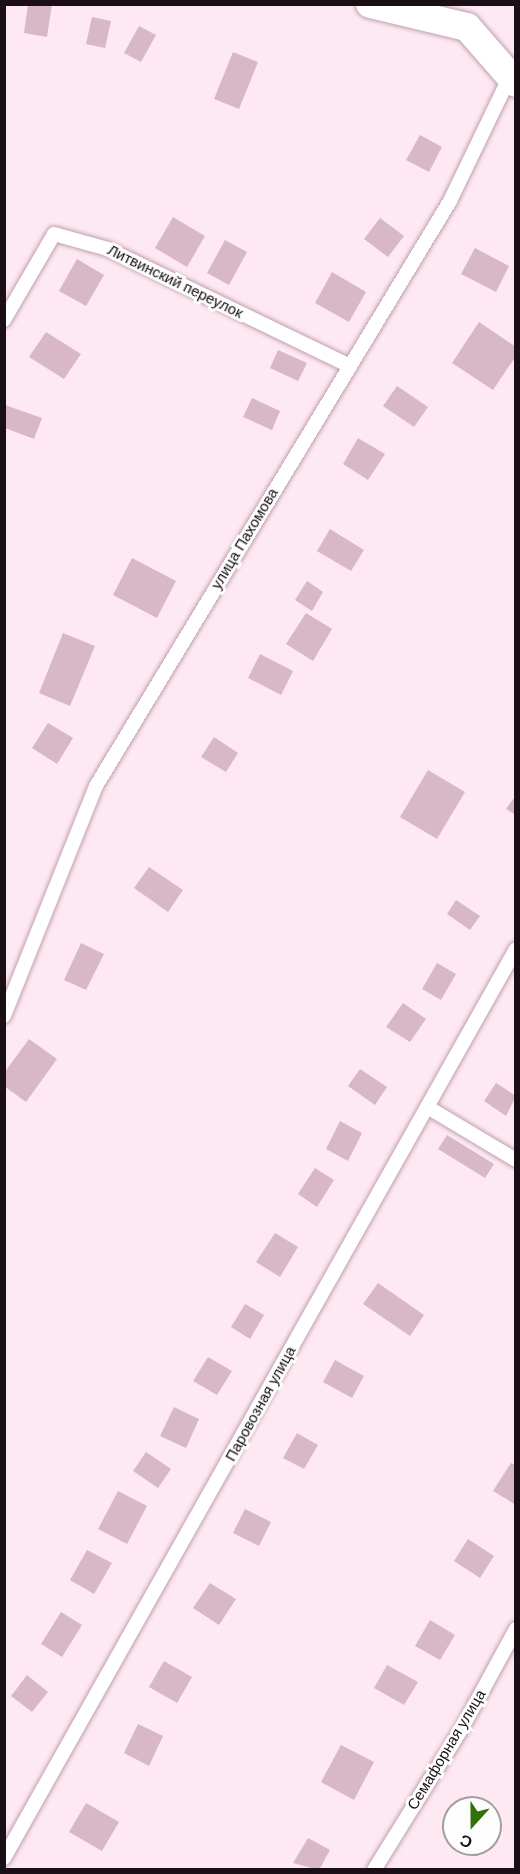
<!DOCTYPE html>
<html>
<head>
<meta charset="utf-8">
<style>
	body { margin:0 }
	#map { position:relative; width:520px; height:1874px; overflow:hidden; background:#fee9f3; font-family:"DM Sans",sans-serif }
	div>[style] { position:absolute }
	.building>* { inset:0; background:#d8b7c7 }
	.roads { filter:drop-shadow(0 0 2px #c0a0af) drop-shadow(0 0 2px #c0a0af) }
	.service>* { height:14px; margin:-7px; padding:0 7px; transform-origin:7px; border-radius:7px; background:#fff }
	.minor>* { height:28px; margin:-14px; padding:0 14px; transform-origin:14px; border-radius:14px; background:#fff }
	span { translate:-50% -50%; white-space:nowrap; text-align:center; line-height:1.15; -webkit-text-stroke:6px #fdfdfd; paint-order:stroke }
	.street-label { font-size:15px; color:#190f14 }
	.frame { position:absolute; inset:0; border:6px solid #190f14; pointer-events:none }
	.north { position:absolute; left:442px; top:1796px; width:60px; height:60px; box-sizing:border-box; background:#fdfdfd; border:2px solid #a29ea0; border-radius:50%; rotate:201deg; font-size:16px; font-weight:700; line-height:24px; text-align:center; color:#190f14 }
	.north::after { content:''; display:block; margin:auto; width:21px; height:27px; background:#30710a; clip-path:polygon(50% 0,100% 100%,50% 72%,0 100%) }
</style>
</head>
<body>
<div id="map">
	<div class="building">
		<div style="clip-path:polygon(28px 4px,52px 4px,47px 37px,24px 33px)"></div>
		<div style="clip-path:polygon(92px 17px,111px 21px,105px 48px,86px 44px)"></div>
		<div style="clip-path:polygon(139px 26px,156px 35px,141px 62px,124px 53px)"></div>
		<div style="clip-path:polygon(233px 52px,258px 62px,239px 109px,214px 99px)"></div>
		<div style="clip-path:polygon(420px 135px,442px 147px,429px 172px,406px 160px)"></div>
		<div style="clip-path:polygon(173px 217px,205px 236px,187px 267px,155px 248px)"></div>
		<div style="clip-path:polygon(380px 218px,404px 236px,388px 257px,364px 239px)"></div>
		<div style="clip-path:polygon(225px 240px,247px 252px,229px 285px,207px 273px)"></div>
		<div style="clip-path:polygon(475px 248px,509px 266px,496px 292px,461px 274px)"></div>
		<div style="clip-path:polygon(77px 259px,104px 275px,86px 306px,59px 291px)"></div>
		<div style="clip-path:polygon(332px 272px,366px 292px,349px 322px,315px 303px)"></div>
		<div style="clip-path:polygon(479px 322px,516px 347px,516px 356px,493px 390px,452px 363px)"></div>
		<div style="clip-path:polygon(46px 332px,81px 354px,64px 379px,29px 357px)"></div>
		<div style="clip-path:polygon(278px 350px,307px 363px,298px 381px,270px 368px)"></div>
		<div style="clip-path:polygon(397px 386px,428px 407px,414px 427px,383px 406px)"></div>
		<div style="clip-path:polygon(252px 398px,280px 411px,272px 430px,243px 417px)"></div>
		<div style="clip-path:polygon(5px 405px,42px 418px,34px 439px,5px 428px)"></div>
		<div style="clip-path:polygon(358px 438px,385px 454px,368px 480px,343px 464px)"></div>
		<div style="clip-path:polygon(330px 529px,364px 550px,351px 571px,317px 551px)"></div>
		<div style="clip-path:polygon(132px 558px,176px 581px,157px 618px,113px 595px)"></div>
		<div style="clip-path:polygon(307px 581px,323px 592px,312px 611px,295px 600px)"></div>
		<div style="clip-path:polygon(306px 613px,332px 629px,313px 661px,286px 644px)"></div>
		<div style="clip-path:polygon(63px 633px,95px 646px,70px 706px,39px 693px)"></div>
		<div style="clip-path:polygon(260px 654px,293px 671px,281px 695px,248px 678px)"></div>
		<div style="clip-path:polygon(48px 723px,73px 738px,57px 764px,32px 748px)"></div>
		<div style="clip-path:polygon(214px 737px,238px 753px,226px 772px,201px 757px)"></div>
		<div style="clip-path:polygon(428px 770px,465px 792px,437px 839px,400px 817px)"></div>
		<div style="clip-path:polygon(516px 795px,516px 815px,506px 809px)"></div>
		<div style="clip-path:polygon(149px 867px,183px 890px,168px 912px,134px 888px)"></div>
		<div style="clip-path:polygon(456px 900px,480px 916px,470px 930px,447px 914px)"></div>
		<div style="clip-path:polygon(81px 943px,104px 954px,86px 990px,64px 980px)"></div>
		<div style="clip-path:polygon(437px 963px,456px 974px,441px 1000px,422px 989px)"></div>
		<div style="clip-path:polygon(403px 1003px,426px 1019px,410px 1042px,386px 1027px)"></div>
		<div style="clip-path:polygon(29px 1039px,57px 1059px,26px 1102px,4px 1086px,4px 1073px)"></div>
		<div style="clip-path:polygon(360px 1069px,387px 1087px,375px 1105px,348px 1086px)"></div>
		<div style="clip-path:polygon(496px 1083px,516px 1096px,506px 1116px,484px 1101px)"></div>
		<div style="clip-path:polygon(340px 1121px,362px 1133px,348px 1161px,326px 1149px)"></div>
		<div style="clip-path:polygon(447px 1135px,494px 1164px,485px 1178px,438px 1149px)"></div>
		<div style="clip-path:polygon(315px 1168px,334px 1180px,317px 1207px,298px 1194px)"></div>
		<div style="clip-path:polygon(275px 1233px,298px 1247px,280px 1277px,256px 1262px)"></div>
		<div style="clip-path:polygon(378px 1283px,424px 1315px,410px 1336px,363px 1304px)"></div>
		<div style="clip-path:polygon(245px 1304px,264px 1315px,250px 1339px,231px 1327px)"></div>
		<div style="clip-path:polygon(208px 1357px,232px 1371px,217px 1395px,193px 1381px)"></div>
		<div style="clip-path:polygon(335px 1360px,364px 1376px,352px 1398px,323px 1382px)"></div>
		<div style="clip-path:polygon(174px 1407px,199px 1419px,186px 1448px,160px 1436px)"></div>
		<div style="clip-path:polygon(297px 1433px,318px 1445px,304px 1469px,283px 1458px)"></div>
		<div style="clip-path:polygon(146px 1452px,171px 1469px,158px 1488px,133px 1471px)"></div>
		<div style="clip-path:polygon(511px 1463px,516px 1465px,516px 1505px,493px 1491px)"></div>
		<div style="clip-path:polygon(118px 1491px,147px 1506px,127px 1544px,98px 1529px)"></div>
		<div style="clip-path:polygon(245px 1509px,271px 1522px,259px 1546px,233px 1533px)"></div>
		<div style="clip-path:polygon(468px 1539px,494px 1556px,480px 1578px,454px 1561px)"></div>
		<div style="clip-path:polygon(87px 1550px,112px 1563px,94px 1594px,70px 1580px)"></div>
		<div style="clip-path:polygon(210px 1583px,236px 1599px,219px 1625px,193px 1608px)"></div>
		<div style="clip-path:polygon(61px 1612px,82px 1625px,62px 1657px,41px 1644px)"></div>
		<div style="clip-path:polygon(430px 1620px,455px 1635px,440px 1660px,415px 1646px)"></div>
		<div style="clip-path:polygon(164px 1661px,192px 1677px,177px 1703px,149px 1687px)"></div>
		<div style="clip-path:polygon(387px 1665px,418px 1682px,404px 1705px,374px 1688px)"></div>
		<div style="clip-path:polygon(27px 1675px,48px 1692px,32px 1712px,11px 1696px)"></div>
		<div style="clip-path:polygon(138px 1724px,163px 1736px,149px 1766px,124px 1753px)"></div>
		<div style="clip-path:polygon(341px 1745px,374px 1762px,354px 1800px,321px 1782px)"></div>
		<div style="clip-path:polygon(86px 1803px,119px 1822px,102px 1851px,69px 1832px)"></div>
		<div style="clip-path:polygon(308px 1838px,330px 1850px,319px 1870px,293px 1863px)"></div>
	</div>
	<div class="roads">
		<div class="service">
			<div style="left:4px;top:320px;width:99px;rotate:-59.8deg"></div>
			<div style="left:54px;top:234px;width:56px;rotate:15.5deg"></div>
			<div style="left:108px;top:249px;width:269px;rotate:25.8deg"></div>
			<div style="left:4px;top:1016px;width:248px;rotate:-68.2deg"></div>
			<div style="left:96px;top:786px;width:684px;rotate:-58.82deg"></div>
			<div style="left:450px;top:201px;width:141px;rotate:-64.3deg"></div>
			<div style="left:429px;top:1108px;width:101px;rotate:30.9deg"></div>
			<div style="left:4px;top:1858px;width:1043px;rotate:-60.61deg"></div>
			<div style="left:374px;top:1870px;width:167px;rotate:-58.2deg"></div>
			<div style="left:462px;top:1728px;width:113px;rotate:-61.4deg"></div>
		</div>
		<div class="minor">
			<div style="left:370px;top:4px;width:100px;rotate:13.3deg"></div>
			<div style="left:467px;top:27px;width:74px;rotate:48.8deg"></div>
		</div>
	</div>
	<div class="street-label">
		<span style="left:175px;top:282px;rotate:26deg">Литвинский переулок</span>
		<span style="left:245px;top:539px;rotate:-59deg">улица Пахомова</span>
		<span style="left:261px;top:1404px;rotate:-61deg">Паровозная улица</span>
		<span style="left:447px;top:1750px;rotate:-59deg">Семафорная улица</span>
	</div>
	<div class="frame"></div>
	<div class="north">С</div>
</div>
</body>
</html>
